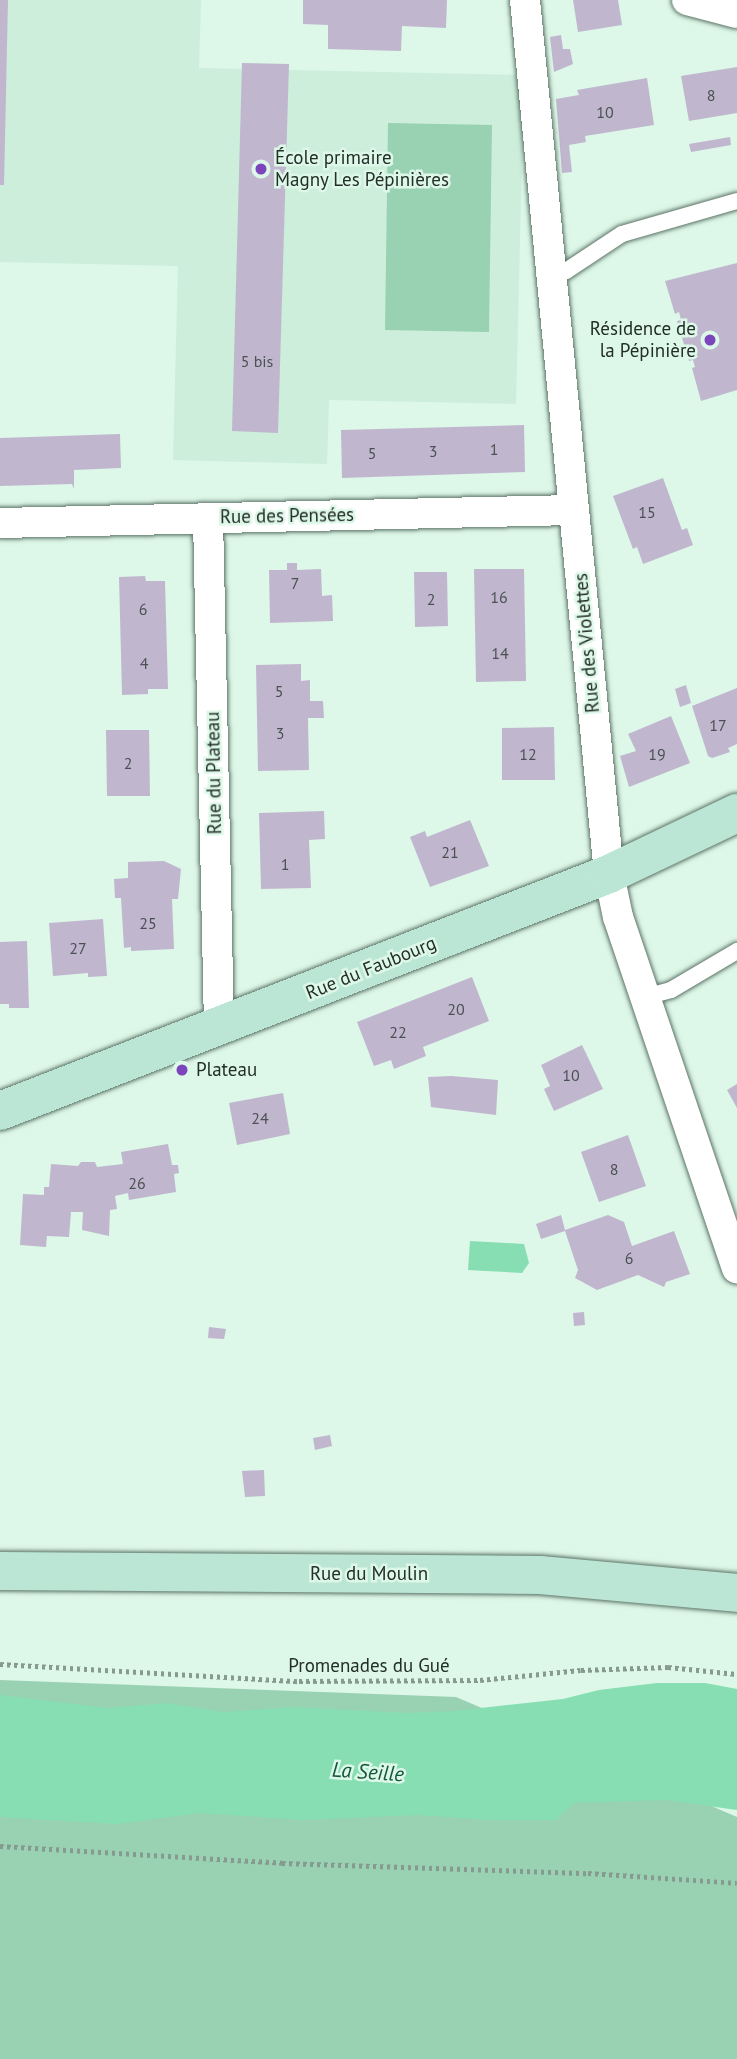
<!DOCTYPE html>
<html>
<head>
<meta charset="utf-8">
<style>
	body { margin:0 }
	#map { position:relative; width:737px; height:2059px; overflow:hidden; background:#ddf7e8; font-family:"PT Sans",sans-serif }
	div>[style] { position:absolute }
	.built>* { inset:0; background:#cceedb }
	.green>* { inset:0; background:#99d1b3 }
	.water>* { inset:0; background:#86deb2 }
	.building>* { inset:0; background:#c0b7cf }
	.path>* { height:4.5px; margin-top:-2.25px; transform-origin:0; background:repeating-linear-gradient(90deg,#879a8f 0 3.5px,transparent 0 7px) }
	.roads { filter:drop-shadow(0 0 2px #5c7467) drop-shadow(0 0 2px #5c7467) }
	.lane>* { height:16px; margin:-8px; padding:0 8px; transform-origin:8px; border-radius:8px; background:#fff }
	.street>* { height:30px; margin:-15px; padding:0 15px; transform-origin:15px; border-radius:15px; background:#fff }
	.secondary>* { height:38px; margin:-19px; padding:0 19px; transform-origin:19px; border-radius:19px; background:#bbe6d5 }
	.dots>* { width:19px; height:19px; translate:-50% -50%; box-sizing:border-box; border:4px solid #ddf7e8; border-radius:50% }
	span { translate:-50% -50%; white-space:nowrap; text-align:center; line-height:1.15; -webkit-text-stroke:5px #ddf7e8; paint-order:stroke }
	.number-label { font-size:16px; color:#4b5052 }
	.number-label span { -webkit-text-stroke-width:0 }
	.poi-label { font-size:19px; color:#242e28 }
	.left { translate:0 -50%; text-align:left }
	.right { translate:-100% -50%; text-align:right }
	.street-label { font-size:19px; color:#242e28 }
	.water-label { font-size:21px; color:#14583c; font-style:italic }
</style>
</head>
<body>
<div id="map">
	<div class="built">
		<div style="clip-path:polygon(0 0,201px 0,199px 68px,524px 75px,516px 404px,329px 400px,327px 464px,173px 460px,178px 266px,0 262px)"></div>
	</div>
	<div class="green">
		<div style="clip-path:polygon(388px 123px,492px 125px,489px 332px,385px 330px)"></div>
		<div style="clip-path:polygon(0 1680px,456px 1697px,737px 1817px,737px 2059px,0 2059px)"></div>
	</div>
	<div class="water">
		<div style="clip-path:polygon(470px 1241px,524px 1244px,529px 1263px,522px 1273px,468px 1270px)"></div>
		<div style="clip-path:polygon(657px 1683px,705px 1683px,737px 1689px,737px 1810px,665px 1800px,574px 1803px,556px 1820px,488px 1820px,417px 1815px,304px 1820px,199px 1813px,117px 1824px,0 1817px,0 1695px,108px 1708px,167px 1703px,223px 1712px,293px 1707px,407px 1713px,453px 1711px,563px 1699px,599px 1690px)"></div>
	</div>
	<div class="building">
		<div style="clip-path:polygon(0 0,8px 0,4px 185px,0 185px)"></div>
		<div style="clip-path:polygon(303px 0,447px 0,446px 28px,402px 26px,401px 51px,328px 49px,328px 25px,303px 24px)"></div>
		<div style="clip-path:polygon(573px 0,618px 0,622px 25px,578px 32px)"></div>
		<div style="clip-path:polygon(561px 35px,563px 49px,570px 49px,573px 64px,554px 72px,550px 37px)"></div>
		<div style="clip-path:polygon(242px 63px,289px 64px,278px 433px,232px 431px)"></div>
		<div style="clip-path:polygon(737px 67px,737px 113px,689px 121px,681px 76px)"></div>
		<div style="clip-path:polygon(647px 78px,654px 125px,585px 136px,586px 142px,569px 145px,572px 172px,562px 173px,556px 99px,579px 95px,577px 90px)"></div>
		<div style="clip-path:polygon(730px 137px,731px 145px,691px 152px,689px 144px)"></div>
		<div style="clip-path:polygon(737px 263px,737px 390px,701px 401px,692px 368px,695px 367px,693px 360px,689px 361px,677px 321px,681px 320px,679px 312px,675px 314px,665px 281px)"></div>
		<div style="clip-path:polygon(524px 425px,525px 472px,342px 478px,341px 430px)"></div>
		<div style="clip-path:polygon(120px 434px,121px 468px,74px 470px,74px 489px,72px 484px,0 486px,0 438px)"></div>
		<div style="clip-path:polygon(663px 478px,682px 530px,687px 528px,693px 545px,643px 564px,637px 547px,633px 549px,613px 496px)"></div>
		<div style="clip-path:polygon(287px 563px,297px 563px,297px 570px,321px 569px,322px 596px,332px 595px,333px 621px,270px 623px,269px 570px,287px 570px)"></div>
		<div style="clip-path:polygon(474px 569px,524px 569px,526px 681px,476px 682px)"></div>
		<div style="clip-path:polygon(414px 572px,447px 572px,448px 626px,415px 627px)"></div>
		<div style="clip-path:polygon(145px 576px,146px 581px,165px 581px,168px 689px,148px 689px,148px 694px,122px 695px,119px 577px)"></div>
		<div style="clip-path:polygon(301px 664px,301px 681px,310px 680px,310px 701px,323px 701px,324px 718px,308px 718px,309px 770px,258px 771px,256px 665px)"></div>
		<div style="clip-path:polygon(686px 685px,691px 703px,680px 707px,675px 689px)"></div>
		<div style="clip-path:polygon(737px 688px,737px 744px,728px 748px,730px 752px,712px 758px,708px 756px,692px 706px)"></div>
		<div style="clip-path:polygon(671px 716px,690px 763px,629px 787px,620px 756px,636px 751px,628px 734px)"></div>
		<div style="clip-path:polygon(554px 727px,555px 780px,502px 780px,502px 728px)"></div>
		<div style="clip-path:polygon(106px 730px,149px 730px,150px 796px,107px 796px)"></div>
		<div style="clip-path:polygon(324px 811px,325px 839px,309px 840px,311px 888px,261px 889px,259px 813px)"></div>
		<div style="clip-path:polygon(470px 820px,489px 866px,430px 887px,410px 837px,425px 831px,427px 837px)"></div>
		<div style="clip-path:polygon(164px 861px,181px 869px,178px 899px,172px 899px,174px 949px,131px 951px,131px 947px,124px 948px,121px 898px,115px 898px,114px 879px,128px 878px,128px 862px)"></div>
		<div style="clip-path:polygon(103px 919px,107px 976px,88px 977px,88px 973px,53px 976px,49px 923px)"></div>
		<div style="clip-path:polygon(27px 941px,29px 1008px,9px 1008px,9px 1004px,0 1004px,0 942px)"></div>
		<div style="clip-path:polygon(472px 977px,489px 1021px,423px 1047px,426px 1056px,394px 1069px,391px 1060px,374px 1066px,357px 1022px)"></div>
		<div style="clip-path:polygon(582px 1045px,603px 1089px,554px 1111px,544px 1089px,550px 1086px,541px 1065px)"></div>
		<div style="clip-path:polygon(451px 1076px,498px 1080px,496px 1115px,431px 1107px,428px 1077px)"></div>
		<div style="clip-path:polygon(737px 1084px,737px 1108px,727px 1090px)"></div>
		<div style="clip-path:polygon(283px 1093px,290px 1134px,237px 1145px,229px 1103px)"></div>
		<div style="clip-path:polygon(628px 1135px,646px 1186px,599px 1202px,581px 1152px)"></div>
		<div style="clip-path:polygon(168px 1144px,172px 1165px,178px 1165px,179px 1173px,174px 1174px,176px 1192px,129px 1200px,128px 1193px,115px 1196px,117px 1209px,110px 1210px,109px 1236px,82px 1230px,83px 1212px,71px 1212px,69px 1237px,47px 1236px,46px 1247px,20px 1245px,23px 1194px,44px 1195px,44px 1187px,49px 1187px,51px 1164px,78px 1166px,81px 1162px,95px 1162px,97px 1167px,123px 1164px,121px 1152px)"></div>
		<div style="clip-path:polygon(561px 1215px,565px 1230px,608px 1215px,624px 1222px,632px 1246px,674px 1231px,690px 1274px,666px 1282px,664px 1287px,638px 1275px,597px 1290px,575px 1278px,578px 1270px,565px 1231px,541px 1239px,536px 1224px)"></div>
		<div style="clip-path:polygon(584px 1312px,585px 1325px,574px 1326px,573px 1313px)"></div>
		<div style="clip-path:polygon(209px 1327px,226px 1329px,224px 1339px,208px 1338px)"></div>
		<div style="clip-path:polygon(330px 1435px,332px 1446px,315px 1450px,313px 1438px)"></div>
		<div style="clip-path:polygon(264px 1470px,265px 1496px,245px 1497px,242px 1471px)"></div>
	</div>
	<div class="path">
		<div style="left:0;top:1664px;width:299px;rotate:3.3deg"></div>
		<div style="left:299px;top:1681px;width:181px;rotate:-0.3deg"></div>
		<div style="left:480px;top:1680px;width:101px;rotate:-5.7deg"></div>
		<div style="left:581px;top:1670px;width:87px;rotate:-2deg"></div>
		<div style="left:668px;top:1667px;width:69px;rotate:5.8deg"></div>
		<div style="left:0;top:1846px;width:283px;rotate:3.4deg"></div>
		<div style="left:282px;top:1863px;width:306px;rotate:1.9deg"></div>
		<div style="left:588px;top:1873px;width:149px;rotate:3.8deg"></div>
	</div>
	<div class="roads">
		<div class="lane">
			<div style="left:551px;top:277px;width:16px;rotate:-22deg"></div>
			<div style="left:566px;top:271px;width:67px;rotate:-33.5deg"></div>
			<div style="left:622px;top:234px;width:120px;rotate:-16deg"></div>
			<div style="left:645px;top:997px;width:27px;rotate:-15deg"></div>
			<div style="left:671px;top:990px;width:77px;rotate:-30.6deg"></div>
		</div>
		<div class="street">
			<div style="left:525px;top:0;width:878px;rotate:84.51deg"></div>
			<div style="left:609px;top:874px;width:44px;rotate:78.2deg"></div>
			<div style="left:618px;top:917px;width:371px;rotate:71.3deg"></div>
			<div style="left:687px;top:0;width:52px;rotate:14.6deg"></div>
			<div style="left:208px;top:518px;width:510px;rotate:88.76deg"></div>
			<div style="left:0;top:523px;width:574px;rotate:-1.3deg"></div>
		</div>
		<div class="secondary">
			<div style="left:0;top:1111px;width:653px;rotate:-21.26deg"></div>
			<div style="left:609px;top:874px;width:142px;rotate:-25.5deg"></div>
			<div style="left:0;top:1571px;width:540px;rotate:0.42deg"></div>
			<div style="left:540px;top:1575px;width:198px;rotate:5.2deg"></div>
		</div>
	</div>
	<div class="dots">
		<div style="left:261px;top:169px;background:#7c45bb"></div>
		<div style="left:710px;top:340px;background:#7c45bb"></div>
		<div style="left:182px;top:1070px;background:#7c45bb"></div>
	</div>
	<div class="number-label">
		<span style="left:711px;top:95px">8</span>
		<span style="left:605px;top:112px">10</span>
		<span style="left:257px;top:361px">5 bis</span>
		<span style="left:494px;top:449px">1</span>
		<span style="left:433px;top:451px">3</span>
		<span style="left:372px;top:453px">5</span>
		<span style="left:647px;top:512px">15</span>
		<span style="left:295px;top:583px">7</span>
		<span style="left:499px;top:597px">16</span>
		<span style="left:431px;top:599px">2</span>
		<span style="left:143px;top:609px">6</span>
		<span style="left:500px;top:653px">14</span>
		<span style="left:144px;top:663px">4</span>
		<span style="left:279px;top:691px">5</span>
		<span style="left:718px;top:725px">17</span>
		<span style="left:280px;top:733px">3</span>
		<span style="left:528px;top:754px">12</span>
		<span style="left:657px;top:754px">19</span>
		<span style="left:128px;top:763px">2</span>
		<span style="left:450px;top:852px">21</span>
		<span style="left:285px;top:864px">1</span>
		<span style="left:148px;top:923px">25</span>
		<span style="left:78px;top:948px">27</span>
		<span style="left:456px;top:1009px">20</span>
		<span style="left:398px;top:1032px">22</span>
		<span style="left:571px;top:1075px">10</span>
		<span style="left:260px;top:1118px">24</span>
		<span style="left:614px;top:1169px">8</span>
		<span style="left:137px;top:1183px">26</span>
		<span style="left:629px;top:1258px">6</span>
	</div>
	<div class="poi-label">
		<span class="left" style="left:275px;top:169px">École primaire<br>Magny Les Pépinières</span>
		<span class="right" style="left:696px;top:340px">Résidence de<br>la Pépinière</span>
		<span class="left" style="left:196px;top:1070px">Plateau</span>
	</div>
	<div class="street-label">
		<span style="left:287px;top:516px;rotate:-1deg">Rue des Pensées</span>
		<span style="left:587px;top:643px;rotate:-95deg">Rue des Violettes</span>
		<span style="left:214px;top:773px;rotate:-91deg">Rue du Plateau</span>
		<span style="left:371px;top:968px;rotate:-22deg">Rue du Faubourg</span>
		<span style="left:369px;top:1574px">Rue du Moulin</span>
		<span style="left:369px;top:1666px">Promenades du Gué</span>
	</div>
	<div class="water-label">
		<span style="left:368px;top:1772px;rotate:4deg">La Seille</span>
	</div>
</div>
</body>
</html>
